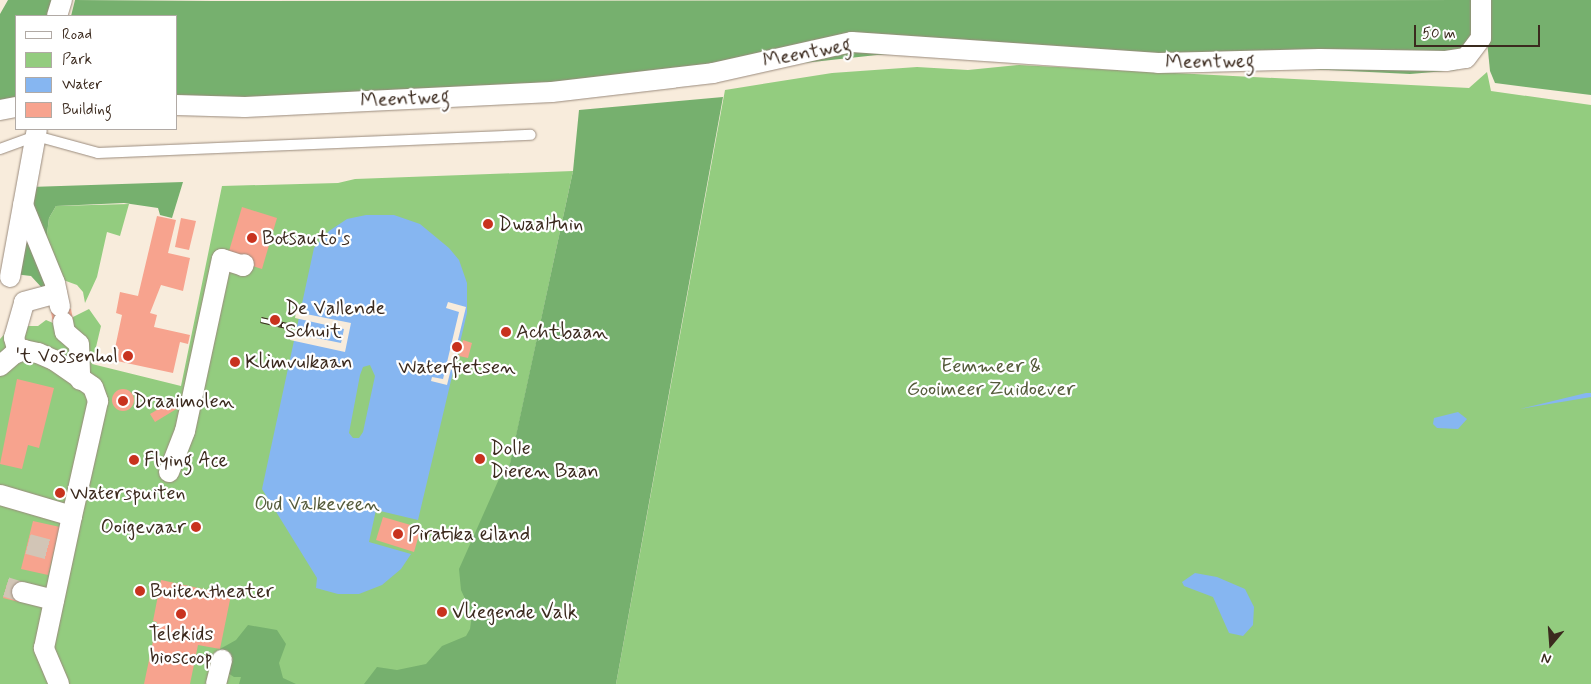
<!DOCTYPE html>
<html>
<head>
<meta charset="utf-8">
<style>
	body { margin:0 }
	#map { position:relative; width:1591px; height:684px; overflow:hidden; background:#f8ecdc; font-family:Mynerve,sans-serif }
	div>[style] { position:absolute }
	.green>* { inset:0; background:#93cc7f }
	.forest>* { inset:0; background:#76b06e }
	.water>* { inset:0; background:#86b6f1 }
	.pier>* { inset:0; background:#f8ecdc }
	.building>* { inset:0; background:#f7a38e }
	.round { border-radius:50% }
	.street-tunnel>* { height:20px; margin-top:-10px; transform-origin:0; background:repeating-linear-gradient(90deg,#d2c5b6 0 20px,transparent 0 30px) }
	.roads { filter:drop-shadow(0 0 1px #9a8b7d) drop-shadow(0 0 1px #9a8b7d) }
	.lane>* { height:10px; margin:-5px; padding:0 5px; transform-origin:5px; border-radius:5px; background:#fff }
	.street>* { height:20px; margin:-10px; padding:0 10px; transform-origin:10px; border-radius:10px; background:#fff }
	.rail>* { height:5.5px; margin-top:-2.75px; transform-origin:0; background:repeating-linear-gradient(90deg,#fff 0 11px,#3b2a1e 0 22px); box-sizing:border-box; border-block:1px solid #3b2a1e }
	.dots>* { width:14px; height:14px; translate:-50% -50%; box-sizing:border-box; border:2px solid #fff; border-radius:50% }
	span { translate:-50% -50%; white-space:nowrap; text-align:center; line-height:1.15; -webkit-text-stroke:4.5px #fff; paint-order:stroke }
	.street-label { font-size:20px; color:#3b2a1e }
	.poi-label { font-size:20px; color:#3b2a1e }
	.left { translate:0 -50%; text-align:left }
	.right { translate:-100% -50%; text-align:right }
	.park-label { font-size:20px; color:#555b3b }
	.legend { position:absolute; left:15px; top:15px; width:162px; height:115px; box-sizing:border-box; background:#fff; border:1px solid #b1aaa5; margin:0; padding:6px 9px; list-style:none; font-size:15px; color:#3b2a1e }
	.legend li { display:flex; align-items:center; gap:10px; height:25px }
	.legend b { width:25px; border:1px solid #b1aaa5 }
	.north { position:absolute; left:1526px; top:619px; width:50px; height:50px; -webkit-text-stroke:4px #fff; paint-order:stroke; rotate:198deg; font-size:14px; font-weight:700; line-height:20px; text-align:center; color:#3b2a1e }
	.north::after { content:''; display:block; margin:auto; width:18px; height:22px; background:#3b2a1e; clip-path:polygon(50% 0,100% 100%,50% 72%,0 100%) }
	.scale { position:absolute; left:1414px; top:25px; width:126px; height:22px; box-sizing:border-box; border:2px solid #3b2a1e; border-top:0; padding-left:6px; font-size:15px; line-height:18px; white-space:nowrap; color:#3b2a1e; -webkit-text-stroke:4px #fff; paint-order:stroke }
</style>
</head>
<body>
<div id="map">
	<div class="green">
		<div style="clip-path:polygon(1019px 65px,1469px 88px,1487px 72px,1491px 91px,1591px 105px,1591px 684px,616px 684px,725px 90px,832px 73px,917px 67px,968px 70px)"></div>
		<div style="clip-path:polygon(573px 171px,463px 684px,0 684px,0 339px,12px 326px,38px 326px,46px 320px,53px 323px,73px 320px,73px 317px,89px 309px,101px 326px,92px 364px,181px 386px,222px 186px,338px 183px,355px 179px)"></div>
		<div style="clip-path:polygon(129px 204px,120px 236px,107px 232px,97px 277px,85px 303px,83px 292px,77px 285px,66px 281px,55px 283px,46px 242px,49px 218px,56px 206px)"></div>
	</div>
	<div class="forest">
		<div style="clip-path:polygon(8px 0,54px 0,50px 16px,16px 16px,16px 105px,0 106px,0 14px)"></div>
		<div style="clip-path:polygon(75px 0,214px 1px,1473px 0,1469px 60px,1457px 70px,1410px 74px,1308px 69px,1008px 47px,877px 55px,713px 73px,176px 104px,176px 16px,71px 16px)"></div>
		<div style="clip-path:polygon(1483px 0,1591px 0,1591px 95px,1495px 83px,1490px 71px)"></div>
		<div style="clip-path:polygon(723px 97px,616px 684px,364px 684px,377px 667px,397px 670px,426px 664px,442px 646px,466px 636px,470px 629px,472px 614px,461px 590px,459px 569px,499px 479px,509px 468px,573px 171px,579px 110px)"></div>
		<div style="clip-path:polygon(183px 182px,172px 218px,160px 215px,158px 208px,124px 203px,56px 206px,49px 218px,46px 242px,48px 286px,43px 289px,31px 276px,14px 274px,30px 187px)"></div>
		<div style="clip-path:polygon(248px 625px,277px 630px,286px 644px,279px 663px,283px 678px,296px 684px,239px 684px,241px 677px,234px 677px,217px 666px,220px 649px,236px 640px)"></div>
	</div>
	<div class="water">
		<div style="clip-path:polygon(evenodd,366px 215px,394px 215px,420px 224px,449px 248px,459px 260px,467px 283px,467px 313px,418px 520px,376px 510px,369px 542px,411px 554px,401px 569px,382px 585px,359px 594px,338px 594px,316px 588px,317px 578px,262px 489px,314px 248px,329px 231px,347px 219px,366px 215px,370px 365px,375px 376px,363px 432px,359px 438px,353px 438px,349px 433px,360px 375px,363px 367px,370px 365px)"></div>
		<div style="clip-path:polygon(1586px 393px,1591px 393px,1591px 397px,1520px 409px)"></div>
		<div style="clip-path:polygon(1458px 412px,1467px 419px,1458px 429px,1437px 428px,1433px 424px,1434px 418px)"></div>
		<div style="clip-path:polygon(1195px 573px,1217px 577px,1245px 589px,1254px 607px,1253px 625px,1243px 636px,1229px 633px,1213px 597px,1184px 586px,1182px 582px)"></div>
	</div>
	<div class="pier">
		<div style="clip-path:polygon(448px 302px,466px 307px,457px 344px,460px 345px,459px 350px,456px 349px,447px 385px,431px 381px,432px 377px,443px 379px,459px 312px,446px 308px)"></div>
		<div style="clip-path:polygon(296px 312px,351px 323px,345px 352px,290px 340px,292px 333px,341px 343px,344px 329px,295px 318px)"></div>
	</div>
	<div class="building">
		<div style="clip-path:polygon(242px 207px,277px 218px,262px 269px,227px 258px)"></div>
		<div style="clip-path:polygon(157px 216px,176px 220px,168px 253px,190px 258px,183px 291px,161px 285px,150px 313px,157px 315px,154px 327px,190px 335px,188px 344px,180px 342px,173px 373px,117px 361px,119px 349px,115px 348px,122px 315px,116px 313px,120px 292px,138px 296px)"></div>
		<div style="clip-path:polygon(181px 218px,196px 221px,189px 250px,175px 247px)"></div>
		<div style="clip-path:polygon(65px 305px,71px 309px,73px 320px,53px 323px,51px 312px,56px 307px)"></div>
		<div style="clip-path:polygon(463px 340px,472px 343px,468px 358px,459px 356px)"></div>
		<div style="clip-path:polygon(17px 379px,54px 388px,39px 448px,28px 445px,22px 469px,0 464px)"></div>
		<div class="round" style="left:112px;top:389px;width:22px;height:22px"></div>
		<div style="clip-path:polygon(174px 400px,178px 408px,155px 422px,150px 414px)"></div>
		<div style="clip-path:polygon(383px 517px,421px 528px,414px 552px,376px 540px)"></div>
		<div style="clip-path:polygon(33px 521px,60px 527px,48px 575px,21px 569px)"></div>
		<div style="clip-path:polygon(161px 580px,231px 595px,220px 649px,198px 645px,190px 684px,144px 684px,157px 622px,153px 621px)"></div>
		<div style="clip-path:polygon(7px 584px,23px 588px,19px 602px,3px 598px)"></div>
	</div>
	<div class="street-tunnel">
		<div style="left:28px;top:544px;width:27px;rotate:15deg"></div>
		<div style="left:6px;top:587px;width:17px;rotate:17deg"></div>
	</div>
	<div class="roads">
		<div class="lane">
			<div style="left:0;top:149px;width:38px;rotate:-20deg"></div>
			<div style="left:36px;top:136px;width:64px;rotate:15.3deg"></div>
			<div style="left:98px;top:153px;width:433px;rotate:-2.4deg"></div>
		</div>
		<div class="street">
			<div style="left:57px;top:16px;width:17px;rotate:-73deg"></div>
			<div style="left:176px;top:105px;width:69px;rotate:1.7deg"></div>
			<div style="left:245px;top:107px;width:307px;rotate:-2.8deg"></div>
			<div style="left:552px;top:92px;width:162px;rotate:-6.7deg"></div>
			<div style="left:713px;top:73px;width:142px;rotate:-12.6deg"></div>
			<div style="left:852px;top:42px;width:307px;rotate:3.9deg"></div>
			<div style="left:1158px;top:63px;width:162px;rotate:-1.4deg"></div>
			<div style="left:1320px;top:59px;width:126px;rotate:0.9deg"></div>
			<div style="left:1446px;top:61px;width:20px;rotate:-9deg"></div>
			<div style="left:1466px;top:58px;width:25px;rotate:-53deg"></div>
			<div style="left:1481px;top:38px;width:38px;rotate:-90deg"></div>
			<div style="left:0;top:110px;width:16px;rotate:-11deg"></div>
			<div style="left:23px;top:205px;width:84px;rotate:67.7deg"></div>
			<div style="left:55px;top:283px;width:24px;rotate:78deg"></div>
			<div style="left:10px;top:277px;width:150px;rotate:-79.7deg"></div>
			<div style="left:63px;top:322px;width:10px;rotate:79deg"></div>
			<div style="left:65px;top:332px;width:18px;rotate:41deg"></div>
			<div style="left:79px;top:344px;width:36px;rotate:88deg"></div>
			<div style="left:18px;top:352px;width:15px;rotate:-106deg"></div>
			<div style="left:14px;top:338px;width:37px;rotate:-74deg"></div>
			<div style="left:24px;top:302px;width:34px;rotate:-15deg"></div>
			<div style="left:0;top:366px;width:18px;rotate:-41deg"></div>
			<div style="left:14px;top:354px;width:11px;rotate:-22deg"></div>
			<div style="left:24px;top:350px;width:14px;rotate:12deg"></div>
			<div style="left:38px;top:353px;width:17px;rotate:24deg"></div>
			<div style="left:54px;top:360px;width:47px;rotate:34.7deg"></div>
			<div style="left:93px;top:387px;width:15px;rotate:70deg"></div>
			<div style="left:98px;top:401px;width:118px;rotate:102.7deg"></div>
			<div style="left:72px;top:516px;width:75px;rotate:-163.7deg"></div>
			<div style="left:169px;top:472px;width:44px;rotate:-68.7deg"></div>
			<div style="left:185px;top:431px;width:176px;rotate:-77.9deg"></div>
			<div style="left:222px;top:259px;width:22px;rotate:18deg"></div>
			<div style="left:243px;top:266px;width:2px;rotate:-63deg"></div>
			<div style="left:22px;top:592px;width:33px;rotate:14deg"></div>
			<div style="left:59px;top:684px;width:39px;rotate:-113deg"></div>
			<div style="left:44px;top:648px;width:135px;rotate:-78deg"></div>
			<div style="left:216px;top:684px;width:25px;rotate:-76deg"></div>
		</div>
	</div>
	<div class="rail">
		<div style="left:261px;top:320px;width:31px;rotate:13deg"></div>
	</div>
	<div class="dots">
		<div style="left:488px;top:224px;background:#c8321e"></div>
		<div style="left:252px;top:238px;background:#c8321e"></div>
		<div style="left:275px;top:320px;background:#c8321e"></div>
		<div style="left:506px;top:332px;background:#c8321e"></div>
		<div style="left:457px;top:347px;background:#c8321e"></div>
		<div style="left:128px;top:356px;background:#c8321e"></div>
		<div style="left:235px;top:362px;background:#c8321e"></div>
		<div style="left:123px;top:401px;background:#c8321e"></div>
		<div style="left:480px;top:459px;background:#c8321e"></div>
		<div style="left:134px;top:460px;background:#c8321e"></div>
		<div style="left:60px;top:493px;background:#c8321e"></div>
		<div style="left:196px;top:527px;background:#c8321e"></div>
		<div style="left:398px;top:534px;background:#c8321e"></div>
		<div style="left:140px;top:591px;background:#c8321e"></div>
		<div style="left:442px;top:612px;background:#c8321e"></div>
		<div style="left:181px;top:614px;background:#c8321e"></div>
	</div>
	<div class="street-label">
		<span style="left:807px;top:53px;rotate:-11deg">Meentweg</span>
		<span style="left:1210px;top:62px;rotate:-1deg">Meentweg</span>
		<span style="left:405px;top:99px;rotate:-3deg">Meentweg</span>
	</div>
	<div class="poi-label">
		<span class="left" style="left:498px;top:224px">Dwaaltuin</span>
		<span class="left" style="left:262px;top:238px">Botsauto's</span>
		<span class="left" style="left:285px;top:320px">De Vallende<br>Schuit</span>
		<span class="left" style="left:516px;top:332px">Achtbaan</span>
		<span class="right" style="left:118px;top:356px">'t Vossenhol</span>
		<span class="left" style="left:245px;top:362px">Klimvulkaan</span>
		<span style="left:457px;top:367px">Waterfietsen</span>
		<span class="left" style="left:133px;top:401px">Draaimolen</span>
		<span class="left" style="left:490px;top:460px">Dolle<br>Dieren Baan</span>
		<span class="left" style="left:144px;top:460px">Flying Ace</span>
		<span class="left" style="left:70px;top:493px">Waterspuiten</span>
		<span class="right" style="left:186px;top:527px">Ooigevaar</span>
		<span class="left" style="left:408px;top:534px">Piratika eiland</span>
		<span class="left" style="left:150px;top:591px">Buitentheater</span>
		<span class="left" style="left:452px;top:612px">Vliegende Valk</span>
		<span style="left:181px;top:646px">Telekids<br>bioscoop</span>
	</div>
	<div class="park-label">
		<span style="left:991px;top:378px">Eemmeer &amp;<br>Gooimeer Zuidoever</span>
		<span style="left:317px;top:504px">Oud Valkeveen</span>
	</div>
	<ul class="legend">
	<li><b style="height:6px;background:#fff"></b>Road</li>
	<li><b style="height:14px;background:#93cc7f"></b>Park</li>
	<li><b style="height:14px;background:#86b6f1"></b>Water</li>
	<li><b style="height:14px;background:#f7a38e"></b>Building</li>
	</ul>
	<div class="north">N</div>
	<div class="scale">50 m</div>
</div>
</body>
</html>
